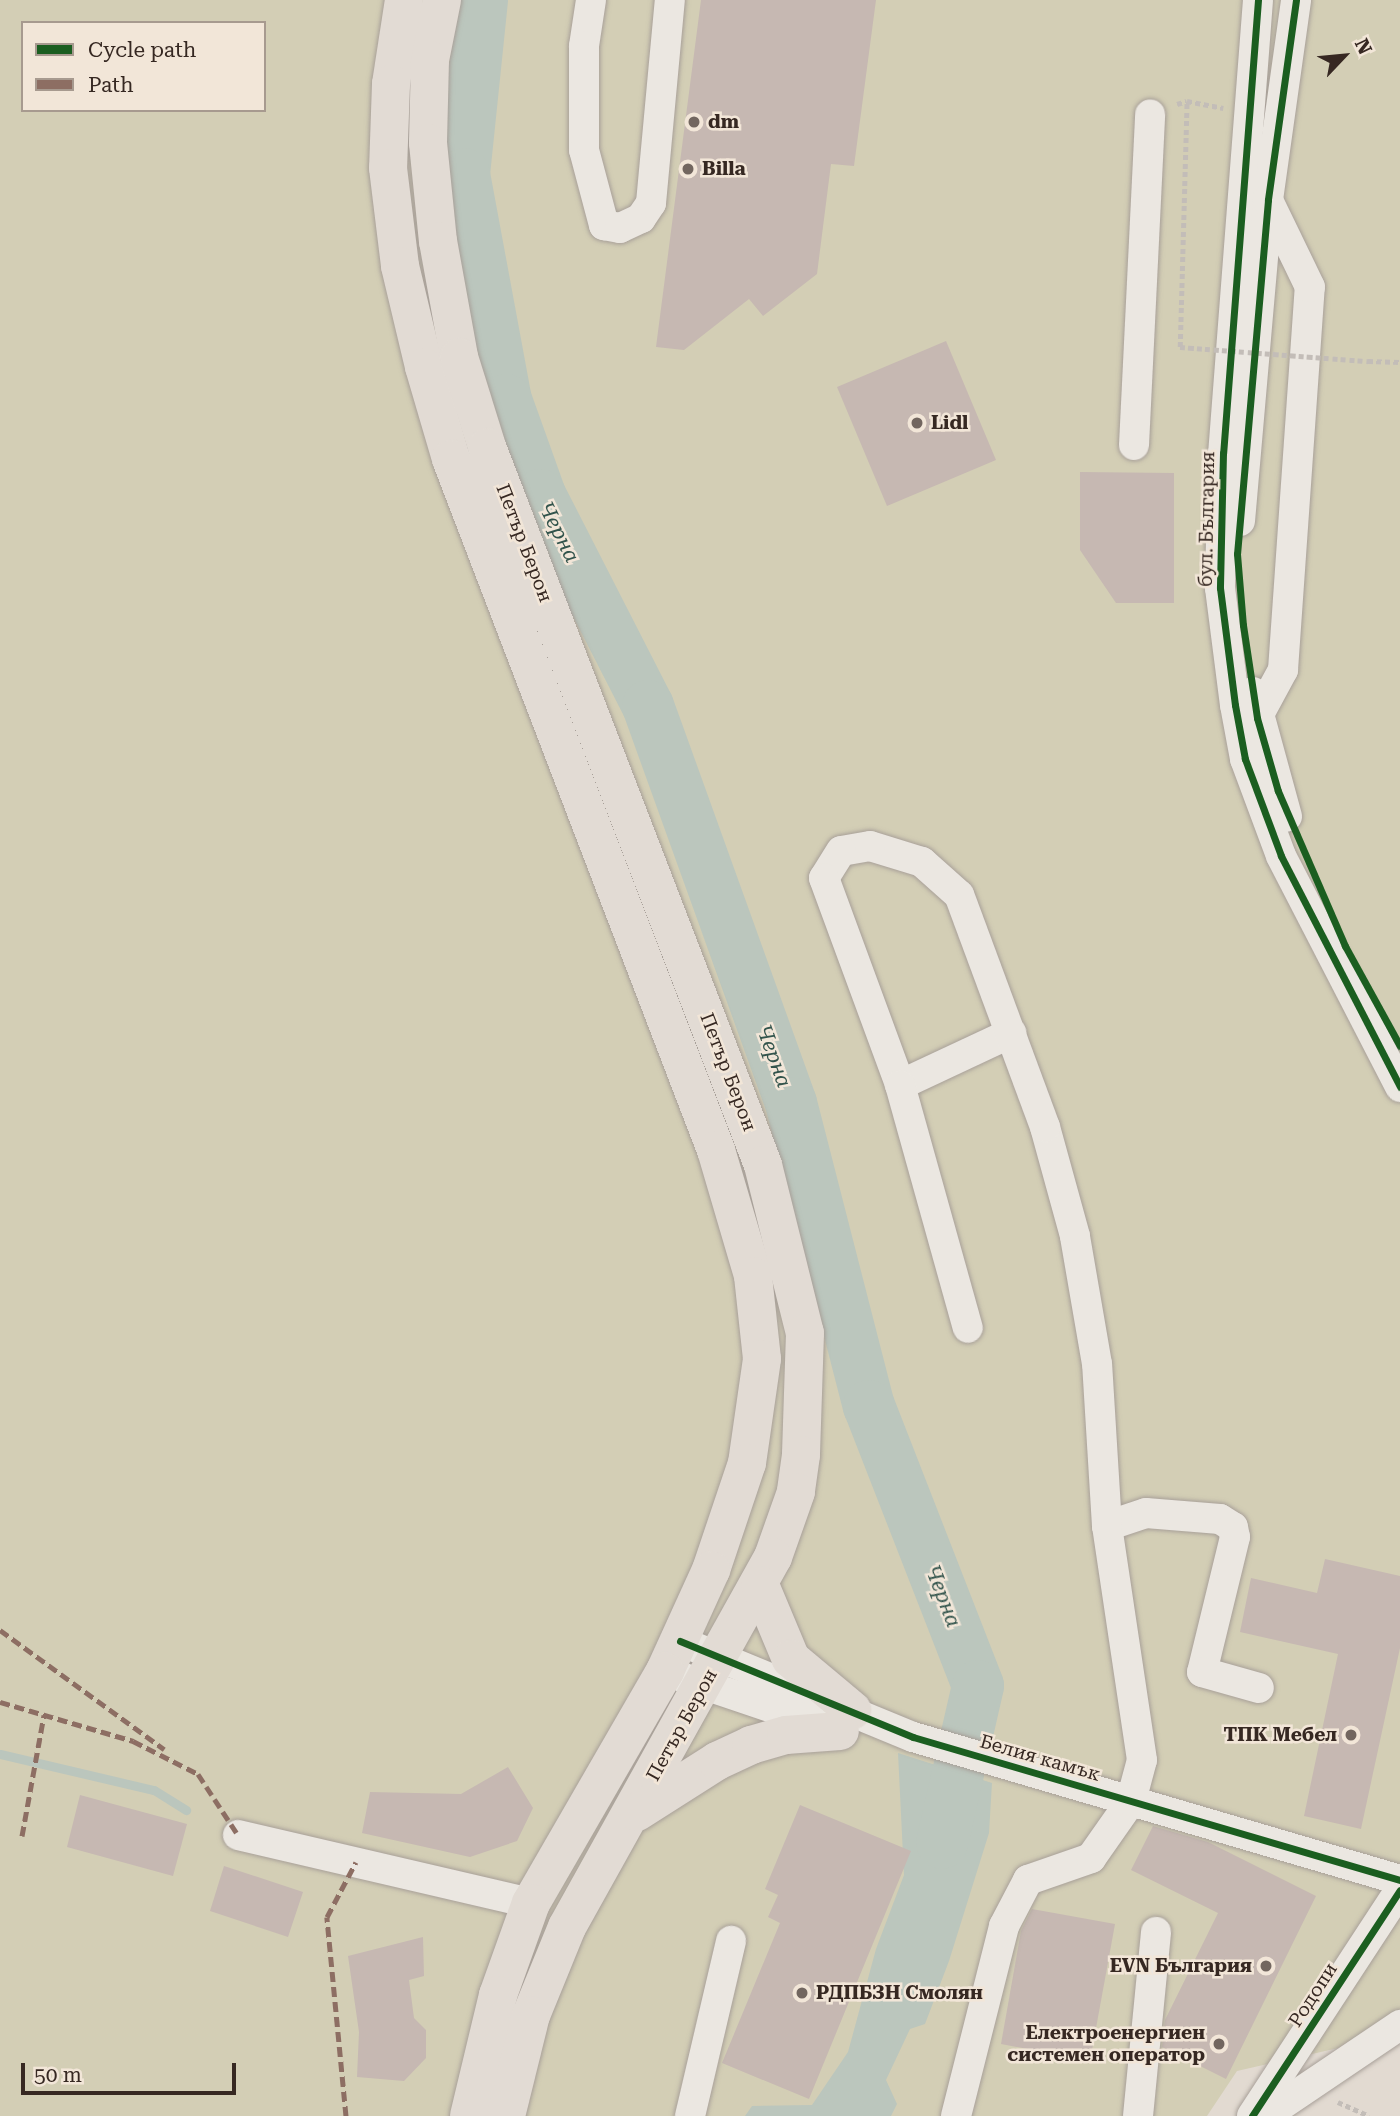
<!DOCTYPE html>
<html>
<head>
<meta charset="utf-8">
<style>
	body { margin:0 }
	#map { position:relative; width:1400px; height:2116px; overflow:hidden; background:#e2dad1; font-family:"Roboto Serif",serif }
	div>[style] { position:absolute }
	.green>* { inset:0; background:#d3ceb5 }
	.water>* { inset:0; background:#bbc6bd }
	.stream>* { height:9px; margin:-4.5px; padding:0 4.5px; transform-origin:4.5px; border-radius:4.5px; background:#bbc6bd }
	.river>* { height:52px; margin:-26px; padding:0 26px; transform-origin:26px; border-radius:26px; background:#bbc6bd }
	.building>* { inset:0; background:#c6b8b2 }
	.path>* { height:4.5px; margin-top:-2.25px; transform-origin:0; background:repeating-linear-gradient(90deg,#c3bdb8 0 5px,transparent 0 8.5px) }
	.roads { filter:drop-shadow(0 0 2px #a8a099) drop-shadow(0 0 2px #a8a099) }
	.minor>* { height:30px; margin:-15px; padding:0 15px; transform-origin:15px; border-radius:15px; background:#ebe7e1 }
	.major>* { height:38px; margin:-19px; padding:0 19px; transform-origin:19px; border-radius:19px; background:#e2dbd4 }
	.path-bridge>* { height:4.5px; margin-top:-2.25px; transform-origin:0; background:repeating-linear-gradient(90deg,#c3bdb8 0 5px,transparent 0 8.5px) }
	.quiet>* { height:5px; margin-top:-2.5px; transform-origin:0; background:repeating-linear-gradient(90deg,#8d6e63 0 10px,transparent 0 15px) }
	.cycleway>* { height:7px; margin:-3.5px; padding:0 3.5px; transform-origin:3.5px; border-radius:3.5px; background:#1b5e20 }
	.dots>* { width:19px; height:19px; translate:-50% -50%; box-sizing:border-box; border:4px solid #f2e6d8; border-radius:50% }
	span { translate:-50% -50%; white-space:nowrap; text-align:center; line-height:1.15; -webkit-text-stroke:5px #f2e6d8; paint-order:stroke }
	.poi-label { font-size:19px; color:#362822; font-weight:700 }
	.left { translate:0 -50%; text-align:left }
	.right { translate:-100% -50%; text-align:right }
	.street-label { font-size:19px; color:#362822 }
	.water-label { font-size:21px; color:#33544c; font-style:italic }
	.legend { position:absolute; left:21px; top:21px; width:245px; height:91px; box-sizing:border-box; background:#f2e6d8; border:2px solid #a79a8f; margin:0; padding:9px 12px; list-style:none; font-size:21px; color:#362822 }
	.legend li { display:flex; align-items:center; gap:14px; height:35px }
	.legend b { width:35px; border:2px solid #a79a8f }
	.north { position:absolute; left:1309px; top:21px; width:70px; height:70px; -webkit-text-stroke:5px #f2e6d8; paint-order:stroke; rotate:64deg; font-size:19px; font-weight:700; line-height:28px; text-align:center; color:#362822 }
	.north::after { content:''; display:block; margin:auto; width:24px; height:32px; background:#362822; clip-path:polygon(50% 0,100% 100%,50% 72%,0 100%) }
	.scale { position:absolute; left:21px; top:2063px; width:215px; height:32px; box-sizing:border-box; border:4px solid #362822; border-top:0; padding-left:9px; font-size:21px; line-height:24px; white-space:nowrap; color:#362822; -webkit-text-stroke:5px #f2e6d8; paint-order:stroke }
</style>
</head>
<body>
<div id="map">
	<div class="green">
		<div style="clip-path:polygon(evenodd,0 0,1400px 0,1400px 2034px,1237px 2071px,1207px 2116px,0 2116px,0 0,23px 23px,264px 23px,264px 110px,23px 110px,23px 23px)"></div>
	</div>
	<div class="water">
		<div style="clip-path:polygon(898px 1753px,992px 1783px,989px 1833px,949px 1961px,925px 2024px,910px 2029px,886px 2080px,897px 2104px,891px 2116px,745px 2116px,752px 2106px,812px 2105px,848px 2052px,876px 1949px,904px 1875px)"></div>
	</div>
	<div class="stream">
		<div style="left:0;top:1754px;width:158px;rotate:13.2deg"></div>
		<div style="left:154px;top:1790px;width:38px;rotate:32deg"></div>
	</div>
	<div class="river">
		<div style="left:482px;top:0;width:175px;rotate:95.9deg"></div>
		<div style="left:464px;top:174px;width:230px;rotate:79.5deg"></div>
		<div style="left:506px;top:400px;width:101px;rotate:70.3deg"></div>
		<div style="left:540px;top:495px;width:237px;rotate:62.9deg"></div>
		<div style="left:648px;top:706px;width:422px;rotate:70.2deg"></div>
		<div style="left:791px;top:1103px;width:313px;rotate:75.6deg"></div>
		<div style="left:869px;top:1406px;width:300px;rotate:68.7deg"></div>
		<div style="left:978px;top:1686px;width:161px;rotate:102.9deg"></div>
	</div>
	<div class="building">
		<div style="clip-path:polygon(701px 0,876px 0,854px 166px,831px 164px,817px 274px,763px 316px,749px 299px,684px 350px,656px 347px)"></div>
		<div style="clip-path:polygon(946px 341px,996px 460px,887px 506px,837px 387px)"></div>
		<div style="clip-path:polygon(1080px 472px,1174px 473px,1174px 603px,1116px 603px,1080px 550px)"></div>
		<div style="clip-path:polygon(1325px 1559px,1400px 1576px,1400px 1648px,1361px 1829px,1304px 1816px,1338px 1654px,1240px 1632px,1251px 1578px,1317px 1593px)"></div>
		<div style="clip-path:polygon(508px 1767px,533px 1808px,517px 1841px,470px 1857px,362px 1833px,370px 1792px,461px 1794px)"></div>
		<div style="clip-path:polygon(80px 1795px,187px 1824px,173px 1876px,67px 1847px)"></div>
		<div style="clip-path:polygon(800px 1805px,911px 1851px,809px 2099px,722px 2063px,780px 1923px,768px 1917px,778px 1895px,765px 1889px)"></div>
		<div style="clip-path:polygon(1153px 1826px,1208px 1842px,1316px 1896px,1226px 2079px,1162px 2047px,1165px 2020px,1218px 1913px,1131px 1870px)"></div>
		<div style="clip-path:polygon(224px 1866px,303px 1892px,288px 1937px,210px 1911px)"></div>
		<div style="clip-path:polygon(1032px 1909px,1115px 1924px,1090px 2061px,1001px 2044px,1021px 1931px)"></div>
		<div style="clip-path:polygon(423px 1937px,424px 1976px,409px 1980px,414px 2018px,426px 2030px,426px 2058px,404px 2081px,357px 2077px,359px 2032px,348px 1956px)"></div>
	</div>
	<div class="path">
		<div style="left:1177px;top:104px;width:10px;rotate:-17deg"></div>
		<div style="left:1187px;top:101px;width:37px;rotate:11deg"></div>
		<div style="left:1180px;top:347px;width:246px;rotate:-88.4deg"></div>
		<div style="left:1368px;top:361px;width:32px;rotate:2deg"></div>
		<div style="left:1338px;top:2102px;width:34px;rotate:24deg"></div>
	</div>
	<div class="roads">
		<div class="minor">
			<div style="left:591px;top:0;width:47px;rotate:98.7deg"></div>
			<div style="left:584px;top:46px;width:104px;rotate:90deg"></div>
			<div style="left:584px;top:150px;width:78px;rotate:75.1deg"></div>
			<div style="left:604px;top:225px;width:16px;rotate:11deg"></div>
			<div style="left:620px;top:228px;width:23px;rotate:-25deg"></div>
			<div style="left:641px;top:218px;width:18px;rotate:-56deg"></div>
			<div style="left:651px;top:203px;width:204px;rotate:-84.7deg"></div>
			<div style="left:1258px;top:0;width:454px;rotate:94.4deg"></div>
			<div style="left:1223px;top:453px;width:135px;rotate:91.3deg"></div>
			<div style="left:1220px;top:588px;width:118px;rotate:82.7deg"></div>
			<div style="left:1235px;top:705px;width:55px;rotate:79.5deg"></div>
			<div style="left:1245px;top:759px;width:103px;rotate:69.6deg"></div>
			<div style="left:1281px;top:856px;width:260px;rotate:62.7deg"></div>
			<div style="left:1134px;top:445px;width:331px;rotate:-87.2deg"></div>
			<div style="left:1240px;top:521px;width:322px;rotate:-85deg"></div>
			<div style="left:1268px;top:200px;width:202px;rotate:-82deg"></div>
			<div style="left:1253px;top:692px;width:129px;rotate:74.7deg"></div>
			<div style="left:1257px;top:718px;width:55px;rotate:-61.6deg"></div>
			<div style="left:1283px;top:670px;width:384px;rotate:-86deg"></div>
			<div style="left:1310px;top:287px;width:97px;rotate:-115.8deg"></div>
			<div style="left:900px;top:1085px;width:123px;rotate:-25.1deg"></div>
			<div style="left:1107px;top:1526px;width:41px;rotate:-18.4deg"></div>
			<div style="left:1146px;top:1513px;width:74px;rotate:4.6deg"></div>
			<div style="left:1220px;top:1519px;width:15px;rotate:32deg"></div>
			<div style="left:1233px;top:1527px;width:10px;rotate:79deg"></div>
			<div style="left:1235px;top:1537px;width:139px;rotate:103.7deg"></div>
			<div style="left:1202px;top:1672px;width:59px;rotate:15.7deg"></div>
			<div style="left:680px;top:1641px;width:252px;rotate:22.4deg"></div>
			<div style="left:913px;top:1737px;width:508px;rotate:16.36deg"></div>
			<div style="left:684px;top:1678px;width:153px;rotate:18.7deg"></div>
			<div style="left:238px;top:1835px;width:301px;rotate:13.1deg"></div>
			<div style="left:690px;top:2116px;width:180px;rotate:-76.8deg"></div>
			<div style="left:956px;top:2116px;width:196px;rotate:-75.8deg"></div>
			<div style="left:1004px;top:1926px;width:52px;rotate:-62.4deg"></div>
			<div style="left:1028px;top:1880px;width:67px;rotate:-19.2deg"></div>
			<div style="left:1091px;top:1858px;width:70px;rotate:-54.9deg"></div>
			<div style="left:1131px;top:1801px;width:42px;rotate:-75deg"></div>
			<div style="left:1142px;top:1760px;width:237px;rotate:-98.5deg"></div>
			<div style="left:1107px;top:1526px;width:162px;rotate:-93.5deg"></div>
			<div style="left:1097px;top:1364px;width:130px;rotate:-99.8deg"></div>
			<div style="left:1075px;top:1236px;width:113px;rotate:-105.4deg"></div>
			<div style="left:1045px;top:1127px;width:247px;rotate:-110.3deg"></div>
			<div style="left:959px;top:895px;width:50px;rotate:-138.3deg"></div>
			<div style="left:922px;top:862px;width:54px;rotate:-162.9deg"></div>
			<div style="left:870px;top:846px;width:29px;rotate:170deg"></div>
			<div style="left:841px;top:851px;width:32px;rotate:122deg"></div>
			<div style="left:824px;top:878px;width:221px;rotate:69.8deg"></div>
			<div style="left:900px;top:1085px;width:252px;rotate:74.4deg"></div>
			<div style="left:1138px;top:2116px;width:185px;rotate:-84.4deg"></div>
			<div style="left:1252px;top:2116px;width:270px;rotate:-56.8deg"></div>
			<div style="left:1265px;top:2116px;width:163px;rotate:-34deg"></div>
		</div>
		<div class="major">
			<div style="left:404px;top:0;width:85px;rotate:98.8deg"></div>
			<div style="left:391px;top:84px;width:84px;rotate:92deg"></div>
			<div style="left:388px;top:168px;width:99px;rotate:83deg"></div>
			<div style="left:400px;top:266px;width:104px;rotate:76.6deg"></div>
			<div style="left:424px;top:367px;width:96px;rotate:73.6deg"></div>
			<div style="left:451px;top:459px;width:740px;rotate:69.02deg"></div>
			<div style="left:716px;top:1150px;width:131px;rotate:73.6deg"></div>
			<div style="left:753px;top:1276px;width:83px;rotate:83.8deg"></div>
			<div style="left:762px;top:1359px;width:105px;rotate:98.2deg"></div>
			<div style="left:747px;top:1463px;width:113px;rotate:108.6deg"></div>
			<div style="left:711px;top:1570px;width:111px;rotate:114.5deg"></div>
			<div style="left:665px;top:1671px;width:268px;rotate:120deg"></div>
			<div style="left:531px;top:1903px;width:98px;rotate:109.7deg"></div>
			<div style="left:498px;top:1995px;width:124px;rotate:103.5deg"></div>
			<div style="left:442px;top:0;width:61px;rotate:101.3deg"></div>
			<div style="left:430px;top:60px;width:83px;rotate:91.4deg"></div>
			<div style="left:428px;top:143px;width:99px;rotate:84.2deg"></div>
			<div style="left:438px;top:241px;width:118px;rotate:79.7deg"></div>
			<div style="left:459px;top:357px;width:94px;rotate:72.7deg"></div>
			<div style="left:487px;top:447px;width:769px;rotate:68.97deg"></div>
			<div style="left:763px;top:1165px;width:173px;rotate:76deg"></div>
			<div style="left:805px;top:1333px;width:122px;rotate:91.9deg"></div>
			<div style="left:801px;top:1455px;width:37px;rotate:98deg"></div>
			<div style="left:796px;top:1492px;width:69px;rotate:109.5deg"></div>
			<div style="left:773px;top:1557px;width:423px;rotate:119.1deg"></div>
			<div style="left:567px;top:1927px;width:95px;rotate:112.2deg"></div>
			<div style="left:531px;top:2015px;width:104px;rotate:103.9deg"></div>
			<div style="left:760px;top:1585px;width:80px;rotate:67.3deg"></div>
			<div style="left:791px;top:1659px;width:80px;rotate:39.9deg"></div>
			<div style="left:637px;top:1812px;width:95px;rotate:-32.5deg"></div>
			<div style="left:717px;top:1761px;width:38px;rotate:-25deg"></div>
			<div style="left:751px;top:1745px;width:36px;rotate:-16deg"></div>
			<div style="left:786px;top:1735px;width:54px;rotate:-4.2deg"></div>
		</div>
	</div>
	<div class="path-bridge">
		<div style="left:1180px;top:347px;width:189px;rotate:4.3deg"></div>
	</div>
	<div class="quiet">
		<div style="left:0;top:1630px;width:203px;rotate:36deg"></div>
		<div style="left:0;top:1702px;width:139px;rotate:16.3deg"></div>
		<div style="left:133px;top:1741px;width:73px;rotate:26.9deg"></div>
		<div style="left:198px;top:1774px;width:73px;rotate:56.7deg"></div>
		<div style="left:22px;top:1836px;width:123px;rotate:-79.7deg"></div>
		<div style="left:346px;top:2116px;width:200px;rotate:-95.5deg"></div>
		<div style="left:327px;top:1917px;width:62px;rotate:-62.2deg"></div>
	</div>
	<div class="cycleway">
		<div style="left:1258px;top:0;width:454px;rotate:94.4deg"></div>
		<div style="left:1223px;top:453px;width:135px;rotate:91.3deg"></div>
		<div style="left:1220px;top:588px;width:118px;rotate:82.7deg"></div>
		<div style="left:1235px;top:705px;width:55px;rotate:79.5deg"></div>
		<div style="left:1245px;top:759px;width:103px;rotate:69.6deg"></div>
		<div style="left:1281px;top:856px;width:260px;rotate:62.7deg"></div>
		<div style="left:1296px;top:0;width:202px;rotate:98deg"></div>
		<div style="left:1268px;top:200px;width:355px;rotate:95deg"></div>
		<div style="left:1237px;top:554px;width:71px;rotate:85.2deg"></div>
		<div style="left:1243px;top:625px;width:94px;rotate:81.4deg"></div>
		<div style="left:1257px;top:718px;width:76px;rotate:74deg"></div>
		<div style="left:1278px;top:791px;width:169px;rotate:66.6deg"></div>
		<div style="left:1345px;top:946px;width:114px;rotate:61.2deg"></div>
		<div style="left:680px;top:1641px;width:252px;rotate:22.4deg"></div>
		<div style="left:913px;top:1737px;width:508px;rotate:16.36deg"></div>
		<div style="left:1252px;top:2116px;width:270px;rotate:-56.8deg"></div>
	</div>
	<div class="dots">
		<div style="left:694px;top:122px;background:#72665f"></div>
		<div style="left:688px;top:169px;background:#72665f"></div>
		<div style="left:917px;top:423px;background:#72665f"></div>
		<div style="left:1351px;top:1735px;background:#72665f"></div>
		<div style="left:1266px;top:1966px;background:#72665f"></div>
		<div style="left:802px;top:1993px;background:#72665f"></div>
		<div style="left:1219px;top:2044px;background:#72665f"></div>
	</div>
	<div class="poi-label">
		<span class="left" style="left:708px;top:122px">dm</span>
		<span class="left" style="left:702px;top:169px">Billa</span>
		<span class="left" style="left:931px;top:423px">Lidl</span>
		<span class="right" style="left:1337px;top:1735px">ТПК Мебел</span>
		<span class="right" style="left:1252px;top:1966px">EVN България</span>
		<span class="left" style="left:816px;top:1993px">РДПБЗН Смолян</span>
		<span class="right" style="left:1205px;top:2044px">Електроенергиен<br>системен оператор</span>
	</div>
	<div class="street-label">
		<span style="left:1207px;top:519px;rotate:-89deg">бул. България</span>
		<span style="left:524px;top:543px;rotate:69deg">Петър Берон</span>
		<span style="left:728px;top:1072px;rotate:69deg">Петър Берон</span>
		<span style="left:682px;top:1725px;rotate:-61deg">Петър Берон</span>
		<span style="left:1040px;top:1758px;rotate:16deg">Белия камък</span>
		<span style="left:1313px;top:1995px;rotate:-57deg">Родопи</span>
	</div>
	<div class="water-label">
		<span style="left:559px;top:532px;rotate:63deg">Черна</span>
		<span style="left:774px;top:1056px;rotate:70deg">Черна</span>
		<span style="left:943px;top:1596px;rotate:69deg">Черна</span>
	</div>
	<ul class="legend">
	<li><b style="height:9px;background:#1b5e20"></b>Cycle path</li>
	<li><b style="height:9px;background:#8d6e63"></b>Path</li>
	</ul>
	<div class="north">N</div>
	<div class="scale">50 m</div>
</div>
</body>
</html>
